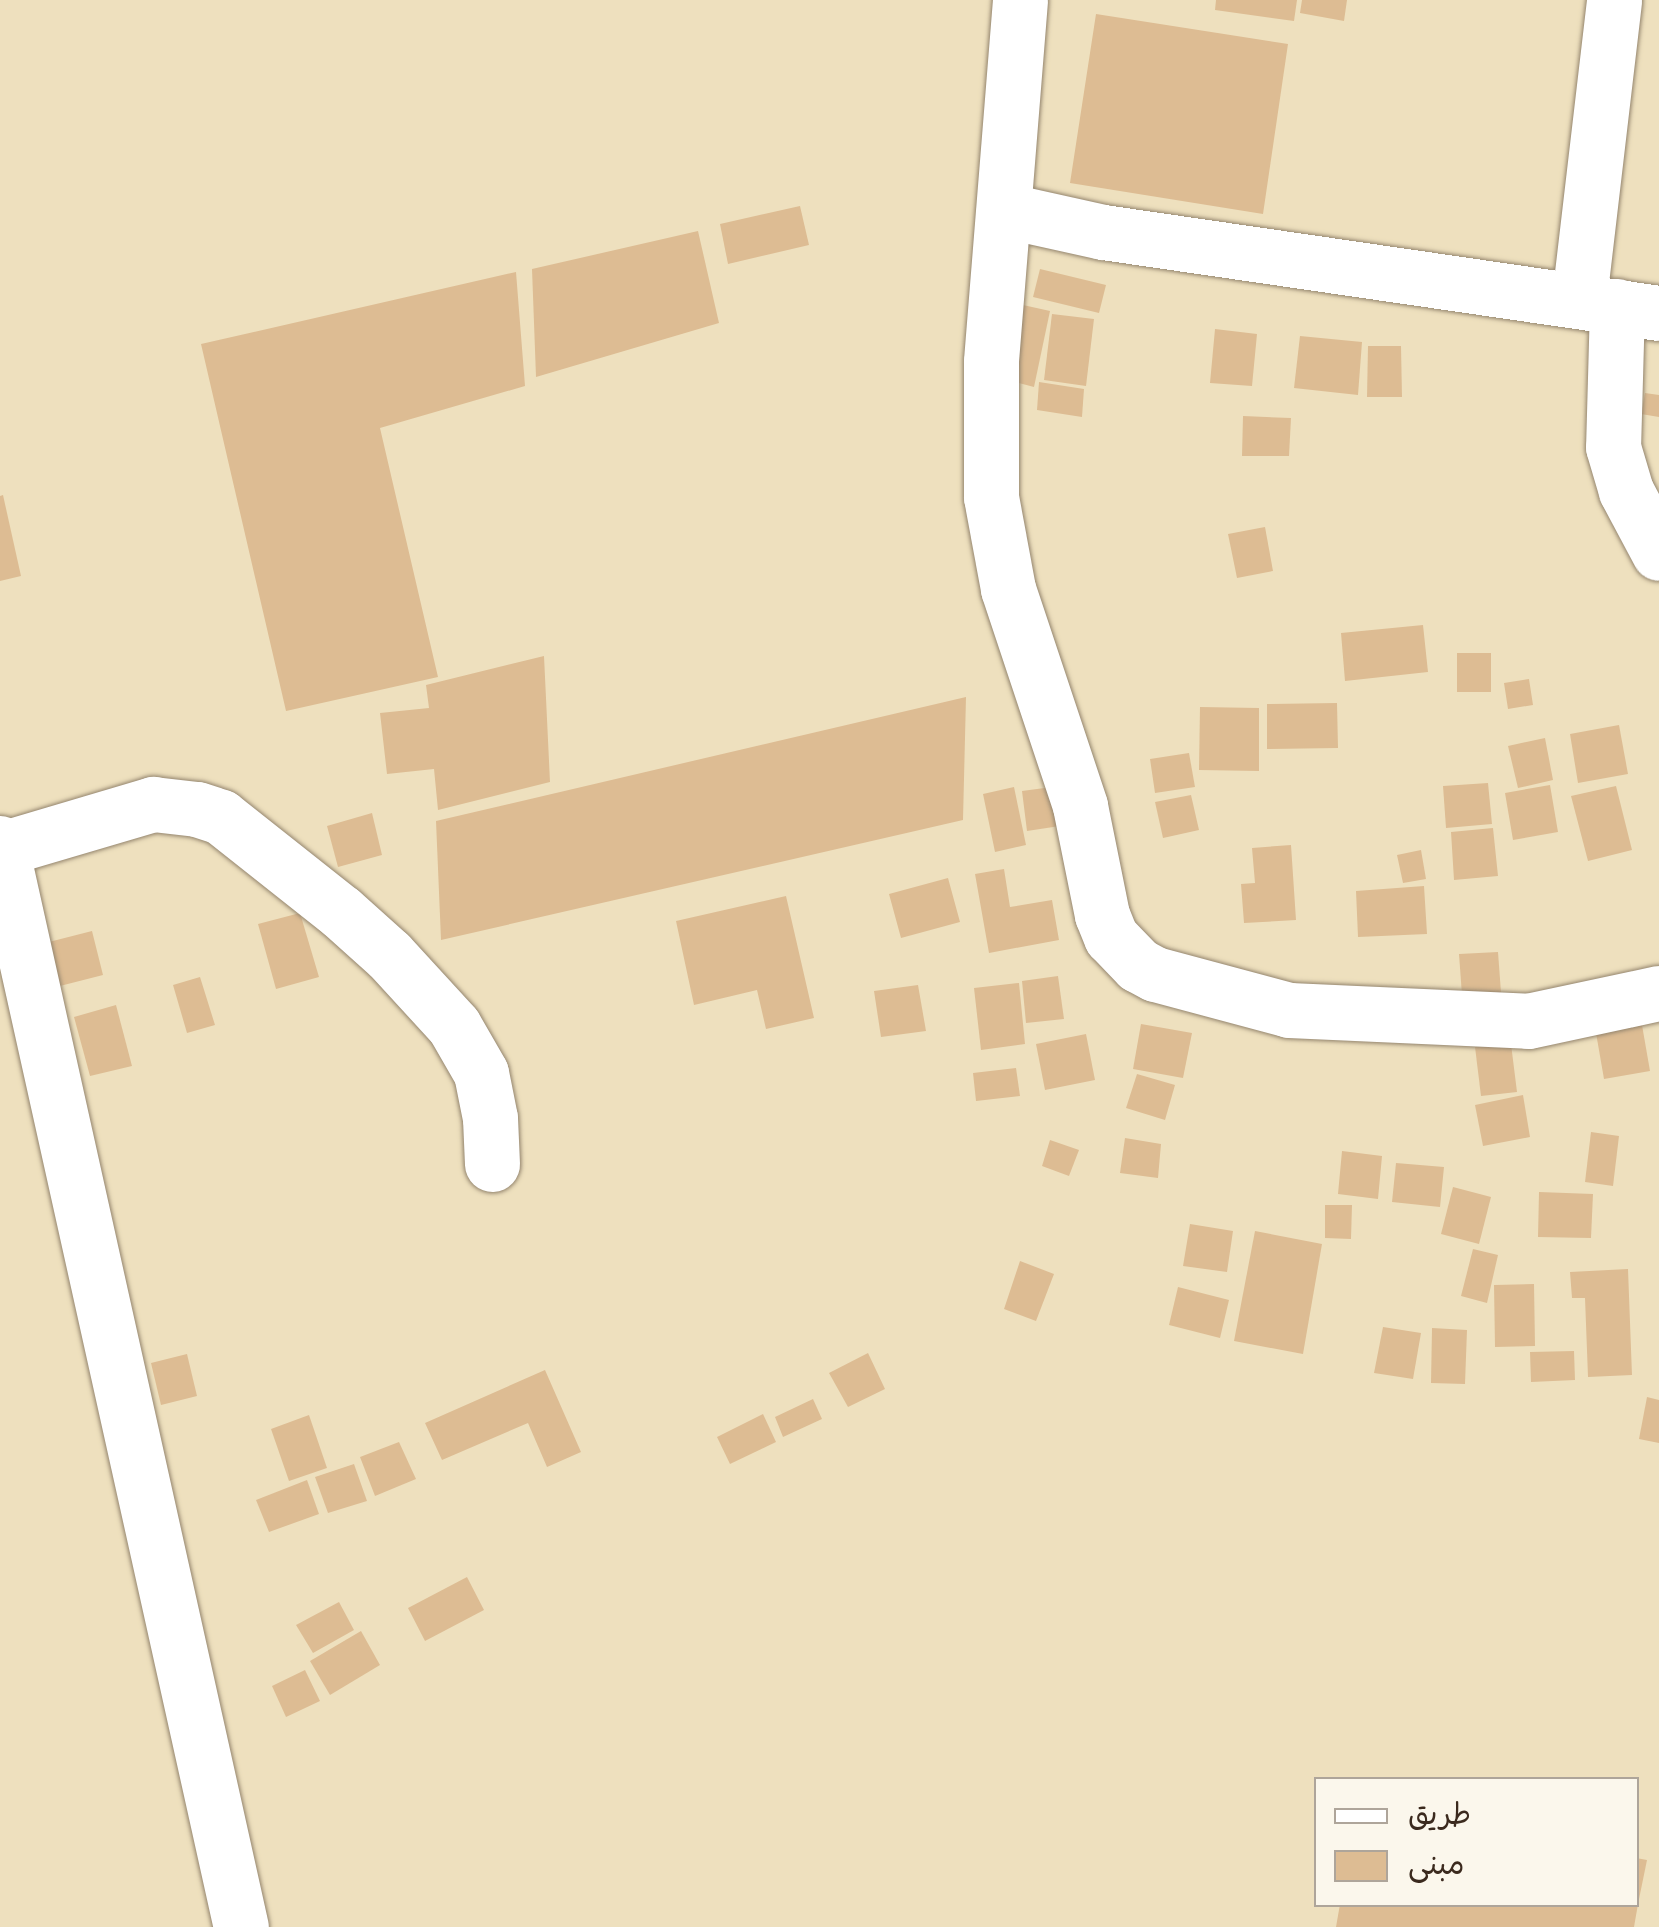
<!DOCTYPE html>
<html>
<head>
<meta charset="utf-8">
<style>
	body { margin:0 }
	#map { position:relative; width:1659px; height:1927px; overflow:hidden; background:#eee0be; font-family:"Patrick Hand","Playpen Sans Arabic",sans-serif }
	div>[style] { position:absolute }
	.building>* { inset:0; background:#ddbc93 }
	.roads { filter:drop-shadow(0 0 2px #94856e) drop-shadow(0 0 2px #94856e) }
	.minor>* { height:55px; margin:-27.5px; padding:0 27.5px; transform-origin:27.5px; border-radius:27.5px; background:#fff }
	span { translate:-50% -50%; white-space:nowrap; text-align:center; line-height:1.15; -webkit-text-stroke:9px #fbf7ec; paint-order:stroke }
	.legend { position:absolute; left:1314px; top:1777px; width:325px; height:130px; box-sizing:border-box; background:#fbf7ec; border:2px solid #aea59a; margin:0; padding:12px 18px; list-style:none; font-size:30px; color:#3b2a1e }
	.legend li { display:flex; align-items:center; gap:20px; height:50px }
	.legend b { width:50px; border:2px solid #aea59a }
</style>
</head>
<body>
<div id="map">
	<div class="building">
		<div style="clip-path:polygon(1216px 0,1297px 0,1294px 21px,1215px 10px)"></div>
		<div style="clip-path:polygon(1302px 0,1347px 0,1344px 21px,1300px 13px)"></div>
		<div style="clip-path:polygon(1096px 14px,1288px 44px,1263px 214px,1070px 183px)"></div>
		<div style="clip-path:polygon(800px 206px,809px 245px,728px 264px,720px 224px)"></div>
		<div style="clip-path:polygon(698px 231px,719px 323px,536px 377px,532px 269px)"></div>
		<div style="clip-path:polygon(1040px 269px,1106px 285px,1099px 313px,1033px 297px)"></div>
		<div style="clip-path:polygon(516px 272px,525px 386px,380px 428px,438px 677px,286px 711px,201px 344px)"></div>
		<div style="clip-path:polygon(1023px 305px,1050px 311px,1034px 387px,1007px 380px)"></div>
		<div style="clip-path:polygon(1052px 314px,1094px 319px,1086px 386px,1044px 380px)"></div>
		<div style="clip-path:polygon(1215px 329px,1257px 334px,1252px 386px,1210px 383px)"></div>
		<div style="clip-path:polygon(1300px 336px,1362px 342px,1358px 395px,1294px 388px)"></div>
		<div style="clip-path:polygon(1368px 346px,1401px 346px,1402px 397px,1367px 397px)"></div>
		<div style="clip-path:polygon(1039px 382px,1084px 389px,1082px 417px,1037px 410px)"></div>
		<div style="clip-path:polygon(1645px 393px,1659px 395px,1659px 417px,1641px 414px)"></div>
		<div style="clip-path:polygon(1243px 416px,1291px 418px,1289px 456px,1242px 456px)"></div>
		<div style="clip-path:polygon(3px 495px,21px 576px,0 581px,0 496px)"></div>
		<div style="clip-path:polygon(1265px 527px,1273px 571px,1237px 578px,1228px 534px)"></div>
		<div style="clip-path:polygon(1423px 625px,1428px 672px,1345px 681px,1341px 633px)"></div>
		<div style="clip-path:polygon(1457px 653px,1491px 653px,1491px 692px,1457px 692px)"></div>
		<div style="clip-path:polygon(544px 656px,550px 782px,438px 810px,434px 769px,387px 774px,380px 713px,429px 708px,426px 685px)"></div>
		<div style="clip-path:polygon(1529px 679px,1533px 705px,1508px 709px,1504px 683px)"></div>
		<div style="clip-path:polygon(966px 697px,963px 820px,441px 940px,436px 821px)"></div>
		<div style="clip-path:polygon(1337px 703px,1338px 748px,1267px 749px,1267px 704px)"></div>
		<div style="clip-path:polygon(1200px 707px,1259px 708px,1259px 771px,1199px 770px)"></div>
		<div style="clip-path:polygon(1619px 725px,1628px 774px,1578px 783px,1570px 734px)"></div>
		<div style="clip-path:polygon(1545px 738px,1553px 780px,1518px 788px,1508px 746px)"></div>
		<div style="clip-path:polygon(1189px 753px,1195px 787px,1155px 793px,1150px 759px)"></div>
		<div style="clip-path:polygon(1488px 783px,1492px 824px,1446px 828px,1443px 786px)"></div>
		<div style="clip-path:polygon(1067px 785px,1073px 824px,1027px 831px,1022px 791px)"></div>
		<div style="clip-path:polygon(1550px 785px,1558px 832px,1513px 840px,1505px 793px)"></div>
		<div style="clip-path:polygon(1616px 786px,1632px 850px,1588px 861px,1571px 796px)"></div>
		<div style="clip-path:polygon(1014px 787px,1026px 845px,995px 852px,983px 794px)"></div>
		<div style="clip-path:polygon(1191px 795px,1199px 830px,1163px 838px,1155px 802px)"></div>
		<div style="clip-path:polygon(372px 813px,382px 855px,338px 867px,327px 826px)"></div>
		<div style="clip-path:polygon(1493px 828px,1498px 876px,1454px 880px,1451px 832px)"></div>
		<div style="clip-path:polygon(1291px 845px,1296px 920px,1244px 923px,1241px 884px,1255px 883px,1252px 848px)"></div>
		<div style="clip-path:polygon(1421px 850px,1426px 879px,1403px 883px,1397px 855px)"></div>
		<div style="clip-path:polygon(1004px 869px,1010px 907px,1052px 900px,1059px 940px,989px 953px,975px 874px)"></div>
		<div style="clip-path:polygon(948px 878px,960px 922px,901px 938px,889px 894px)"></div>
		<div style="clip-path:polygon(1424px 886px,1427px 934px,1358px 937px,1356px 891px)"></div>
		<div style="clip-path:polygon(786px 896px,814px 1018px,766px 1029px,757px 990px,694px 1005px,676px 921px)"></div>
		<div style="clip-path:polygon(300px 913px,319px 977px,276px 989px,258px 924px)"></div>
		<div style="clip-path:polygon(92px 931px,103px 975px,56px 987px,45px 943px)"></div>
		<div style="clip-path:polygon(1498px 952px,1502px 1006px,1463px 1009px,1459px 954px)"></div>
		<div style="clip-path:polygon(1058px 976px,1064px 1019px,1026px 1023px,1022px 981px)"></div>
		<div style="clip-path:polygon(200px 977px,215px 1025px,187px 1033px,173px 985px)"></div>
		<div style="clip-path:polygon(1019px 983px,1025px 1044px,981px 1050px,974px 988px)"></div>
		<div style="clip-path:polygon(918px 985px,926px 1031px,881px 1037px,874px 991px)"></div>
		<div style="clip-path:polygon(116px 1005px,132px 1066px,90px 1076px,74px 1017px)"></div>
		<div style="clip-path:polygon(1141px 1024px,1192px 1033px,1183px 1078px,1133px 1069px)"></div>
		<div style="clip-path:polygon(1642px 1025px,1650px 1071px,1604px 1079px,1596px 1033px)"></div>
		<div style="clip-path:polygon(1086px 1034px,1095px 1080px,1045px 1090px,1036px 1044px)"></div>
		<div style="clip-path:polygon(1511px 1044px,1517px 1092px,1481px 1096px,1475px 1047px)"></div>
		<div style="clip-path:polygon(1016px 1068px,1020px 1096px,976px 1101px,973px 1073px)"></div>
		<div style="clip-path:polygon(1137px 1074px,1175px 1085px,1165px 1120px,1126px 1108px)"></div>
		<div style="clip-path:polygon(1523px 1095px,1530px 1137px,1483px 1146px,1475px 1105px)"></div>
		<div style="clip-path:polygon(1591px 1132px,1619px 1136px,1613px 1186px,1585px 1182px)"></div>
		<div style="clip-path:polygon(1125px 1138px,1161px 1144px,1158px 1178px,1120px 1173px)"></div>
		<div style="clip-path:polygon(1050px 1140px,1079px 1150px,1069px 1176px,1042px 1166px)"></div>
		<div style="clip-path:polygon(1342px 1151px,1382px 1156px,1378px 1199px,1338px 1194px)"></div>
		<div style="clip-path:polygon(1396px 1163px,1444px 1167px,1440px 1207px,1392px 1202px)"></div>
		<div style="clip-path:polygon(1453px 1187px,1491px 1197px,1479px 1244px,1441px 1234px)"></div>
		<div style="clip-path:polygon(1539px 1192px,1593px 1194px,1591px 1238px,1538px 1237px)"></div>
		<div style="clip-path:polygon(1325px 1205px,1352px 1205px,1351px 1239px,1325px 1238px)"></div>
		<div style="clip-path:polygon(1190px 1224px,1233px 1231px,1227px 1272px,1183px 1266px)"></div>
		<div style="clip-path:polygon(1255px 1231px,1322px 1244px,1303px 1354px,1234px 1341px)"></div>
		<div style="clip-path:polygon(1473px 1249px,1498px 1255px,1487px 1303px,1461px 1296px)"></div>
		<div style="clip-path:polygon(1020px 1261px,1054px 1274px,1036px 1321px,1004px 1309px)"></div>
		<div style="clip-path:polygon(1628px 1269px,1632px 1375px,1588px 1377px,1585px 1298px,1572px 1298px,1570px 1272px)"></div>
		<div style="clip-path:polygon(1534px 1284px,1535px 1346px,1495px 1347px,1494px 1285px)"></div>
		<div style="clip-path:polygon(1178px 1287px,1229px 1300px,1220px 1338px,1169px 1325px)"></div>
		<div style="clip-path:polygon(1383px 1327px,1421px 1333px,1413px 1379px,1374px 1373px)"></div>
		<div style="clip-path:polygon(1432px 1328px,1467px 1330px,1465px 1384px,1431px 1383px)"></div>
		<div style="clip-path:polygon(1574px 1351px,1575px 1380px,1531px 1382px,1530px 1352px)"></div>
		<div style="clip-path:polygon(868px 1353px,885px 1389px,848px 1407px,829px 1373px)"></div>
		<div style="clip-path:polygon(187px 1354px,197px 1396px,161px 1405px,151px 1363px)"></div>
		<div style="clip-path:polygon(545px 1370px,581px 1452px,547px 1467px,528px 1423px,442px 1460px,425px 1423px)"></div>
		<div style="clip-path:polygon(1647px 1397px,1659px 1400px,1659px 1443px,1639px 1439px)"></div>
		<div style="clip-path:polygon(813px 1399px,822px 1419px,783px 1437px,775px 1417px)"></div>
		<div style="clip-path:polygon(763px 1414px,776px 1442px,730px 1464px,717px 1437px)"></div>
		<div style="clip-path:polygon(309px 1415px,327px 1468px,289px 1481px,271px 1429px)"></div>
		<div style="clip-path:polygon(399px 1442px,416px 1479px,375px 1496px,360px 1457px)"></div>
		<div style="clip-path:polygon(354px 1464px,367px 1501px,328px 1513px,315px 1477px)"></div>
		<div style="clip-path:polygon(307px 1480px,319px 1514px,269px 1532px,256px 1500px)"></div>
		<div style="clip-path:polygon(467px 1577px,484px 1610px,425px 1641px,408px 1608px)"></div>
		<div style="clip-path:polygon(339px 1602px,354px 1630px,313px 1653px,296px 1625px)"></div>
		<div style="clip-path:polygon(361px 1631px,380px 1665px,330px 1695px,310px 1661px)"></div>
		<div style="clip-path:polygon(305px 1670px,320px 1701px,286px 1717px,272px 1686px)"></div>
		<div style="clip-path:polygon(1636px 1858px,1647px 1860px,1638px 1904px,1636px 1904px)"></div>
		<div style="clip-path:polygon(1340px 1904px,1638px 1904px,1634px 1927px,1336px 1927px)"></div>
	</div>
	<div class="roads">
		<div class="minor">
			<div style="left:1020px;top:0;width:363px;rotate:94.6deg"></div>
			<div style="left:991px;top:362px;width:135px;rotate:90deg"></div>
			<div style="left:991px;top:497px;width:94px;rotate:79.5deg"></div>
			<div style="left:1008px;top:589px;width:229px;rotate:71.6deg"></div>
			<div style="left:1080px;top:806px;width:111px;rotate:78.6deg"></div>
			<div style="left:1102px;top:915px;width:24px;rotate:68deg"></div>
			<div style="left:1111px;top:937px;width:39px;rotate:46deg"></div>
			<div style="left:1138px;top:965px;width:19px;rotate:28deg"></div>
			<div style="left:1155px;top:974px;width:139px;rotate:15deg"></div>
			<div style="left:1289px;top:1010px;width:239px;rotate:2.6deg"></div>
			<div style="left:1528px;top:1021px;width:134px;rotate:-12.1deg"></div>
			<div style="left:1004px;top:210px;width:101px;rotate:12.5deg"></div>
			<div style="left:1103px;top:232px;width:562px;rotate:8.29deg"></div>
			<div style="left:1579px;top:299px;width:301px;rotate:-83.3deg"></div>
			<div style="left:1617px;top:306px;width:141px;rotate:91.6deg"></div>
			<div style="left:1613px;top:447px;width:46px;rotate:73.5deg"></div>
			<div style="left:1626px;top:491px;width:70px;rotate:62deg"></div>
			<div style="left:0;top:843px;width:1110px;rotate:77.47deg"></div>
			<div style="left:1px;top:849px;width:159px;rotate:-16.5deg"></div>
			<div style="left:153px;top:804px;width:44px;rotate:6.5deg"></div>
			<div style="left:197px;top:809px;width:25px;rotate:18deg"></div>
			<div style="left:221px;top:817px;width:153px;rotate:38.4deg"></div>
			<div style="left:341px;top:912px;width:64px;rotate:41.9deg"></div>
			<div style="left:389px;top:955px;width:96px;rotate:47.5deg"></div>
			<div style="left:454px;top:1026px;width:54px;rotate:60.1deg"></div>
			<div style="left:481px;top:1073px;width:46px;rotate:78.7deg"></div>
			<div style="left:490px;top:1118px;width:46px;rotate:87.5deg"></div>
		</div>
	</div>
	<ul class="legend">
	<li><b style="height:12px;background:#fff"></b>طريق</li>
	<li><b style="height:28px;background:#ddbc93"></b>مبنى</li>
	</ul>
</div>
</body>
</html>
